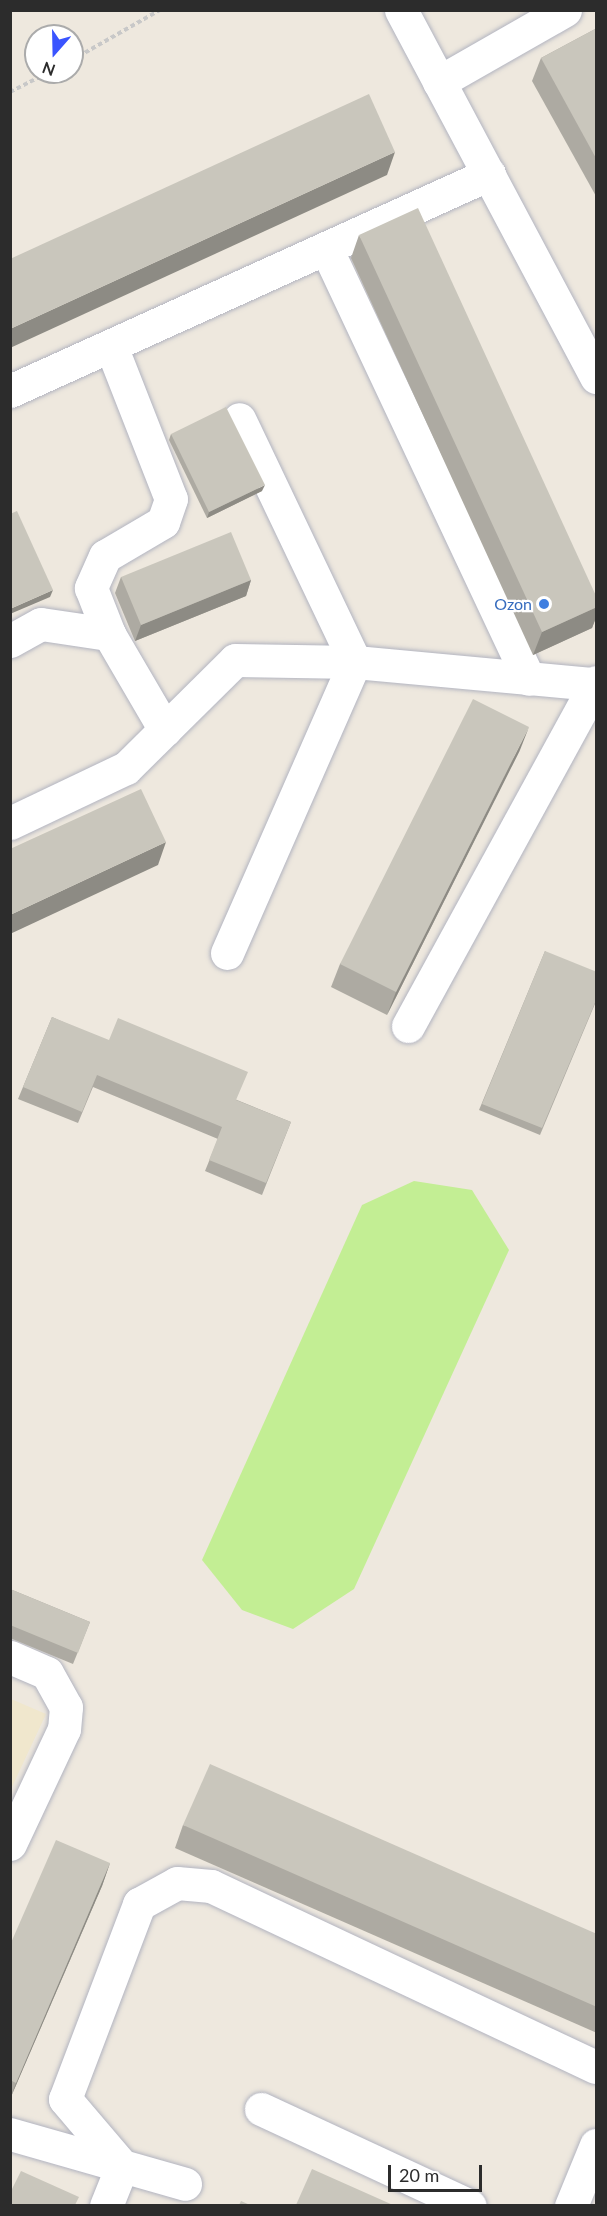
<!DOCTYPE html>
<html>
<head>
<meta charset="utf-8">
<style>
	body { margin:0 }
	#map { position:relative; width:607px; height:2216px; overflow:hidden; background:#eee8de; font-family:Lato,sans-serif }
	div>[style] { position:absolute }
	.education>* { inset:0; background:#f0e7cd }
	.pitch>* { inset:0; background:#c3ee94 }
	.path>* { height:4px; margin-top:-2px; transform-origin:0; background:repeating-linear-gradient(90deg,#c8c8c8 0 4.5px,transparent 0 7.5px) }
	.roads { filter:drop-shadow(0 0 2px #b2b4c0) drop-shadow(0 0 2px #b2b4c0) }
	.minor>* { height:33px; margin:-16.5px; padding:0 16.5px; transform-origin:16.5px; border-radius:16.5px; background:#fff }
	.wall>* { inset:0; background:#adaaa2 }
	.shaded-wall>* { inset:0; background:#8d8b84 }
	.building>* { inset:0; background:#c9c6bc }
	.dots>* { width:16px; height:16px; translate:-50% -50%; box-sizing:border-box; border:3px solid #fff; border-radius:50% }
	span { translate:-50% -50%; white-space:nowrap; text-align:center; line-height:1.15; -webkit-text-stroke:4.5px #fff; paint-order:stroke }
	.shop-label { font-size:16px; color:#366cbe }
	.right { translate:-100% -50%; text-align:right }
	.frame { position:absolute; inset:0; border:12px solid #2c2c2c; pointer-events:none }
	.north { position:absolute; left:24px; top:24px; width:60px; height:60px; box-sizing:border-box; background:#fff; border:2px solid #ababab; border-radius:50%; rotate:200deg; font-size:16px; font-weight:700; line-height:24px; text-align:center; color:#2c2c2c }
	.north::after { content:''; display:block; margin:auto; width:21px; height:27px; background:#3a54ff; clip-path:polygon(50% 0,100% 100%,50% 72%,0 100%) }
	.scale { position:absolute; left:388px; top:2165px; width:94px; height:27px; box-sizing:border-box; border:3px solid #2c2c2c; border-top:0; padding-left:8px; font-size:18px; line-height:21px; white-space:nowrap; color:#2c2c2c; -webkit-text-stroke:4px #fff; paint-order:stroke }
</style>
</head>
<body>
<div id="map">
	<div class="education">
		<div style="clip-path:polygon(11px 1699px,46px 1714px,11px 1789px)"></div>
	</div>
	<div class="pitch">
		<div style="clip-path:polygon(414px 1181px,472px 1190px,509px 1250px,354px 1589px,293px 1629px,242px 1610px,202px 1560px,362px 1205px)"></div>
	</div>
	<div class="path">
		<div style="left:72px;top:60px;width:101px;rotate:-29.6deg"></div>
		<div style="left:10px;top:92px;width:44px;rotate:-27.1deg"></div>
	</div>
	<div class="roads">
		<div class="minor">
			<div style="left:401px;top:10px;width:416px;rotate:62deg"></div>
			<div style="left:439px;top:82px;width:145px;rotate:-29.7deg"></div>
			<div style="left:326px;top:248px;width:476px;rotate:64.8deg"></div>
			<div style="left:111px;top:346px;width:164px;rotate:68.6deg"></div>
			<div style="left:171px;top:499px;width:24px;rotate:109deg"></div>
			<div style="left:163px;top:522px;width:67px;rotate:149.6deg"></div>
			<div style="left:105px;top:556px;width:35px;rotate:114deg"></div>
			<div style="left:91px;top:588px;width:49px;rotate:68.6deg"></div>
			<div style="left:109px;top:634px;width:111px;rotate:59.7deg"></div>
			<div style="left:10px;top:391px;width:526px;rotate:-24.37deg"></div>
			<div style="left:10px;top:641px;width:35px;rotate:-29deg"></div>
			<div style="left:41px;top:624px;width:69px;rotate:8.4deg"></div>
			<div style="left:10px;top:823px;width:128px;rotate:-25.4deg"></div>
			<div style="left:126px;top:768px;width:153px;rotate:-44.7deg"></div>
			<div style="left:235px;top:660px;width:120px;rotate:1deg"></div>
			<div style="left:355px;top:662px;width:240px;rotate:5.3deg"></div>
			<div style="left:227px;top:953px;width:318px;rotate:-66.3deg"></div>
			<div style="left:355px;top:662px;width:269px;rotate:-115.5deg"></div>
			<div style="left:408px;top:1026px;width:392px;rotate:-61.3deg"></div>
			<div style="left:10px;top:1657px;width:40px;rotate:23.4deg"></div>
			<div style="left:47px;top:1673px;width:39px;rotate:61deg"></div>
			<div style="left:66px;top:1707px;width:22px;rotate:95deg"></div>
			<div style="left:64px;top:1729px;width:127px;rotate:115.2deg"></div>
			<div style="left:261px;top:2109px;width:230px;rotate:24.9deg"></div>
			<div style="left:10px;top:2134px;width:182px;rotate:15.9deg"></div>
			<div style="left:106px;top:2206px;width:43px;rotate:-68.2deg"></div>
			<div style="left:122px;top:2166px;width:88px;rotate:-130.4deg"></div>
			<div style="left:65px;top:2099px;width:209px;rotate:-69.2deg"></div>
			<div style="left:139px;top:1904px;width:43px;rotate:-28.9deg"></div>
			<div style="left:177px;top:1883px;width:34px;rotate:5deg"></div>
			<div style="left:211px;top:1886px;width:425px;rotate:25.2deg"></div>
			<div style="left:571px;top:2206px;width:66px;rotate:-67.7deg"></div>
		</div>
	</div>
	<div class="wall">
		<div style="clip-path:polygon(597px 28px,597px 198px,532px 81px,541px 58px)"></div>
		<div style="clip-path:polygon(359px 235px,597px 598px,597px 615px,592px 628px,533px 655px,351px 258px)"></div>
		<div style="clip-path:polygon(171px 434px,262px 491px,207px 518px,169px 440px)"></div>
		<div style="clip-path:polygon(121px 577px,251px 580px,246px 596px,135px 641px,115px 593px)"></div>
		<div style="clip-path:polygon(520px 750px,387px 1015px,331px 987px,340px 964px)"></div>
		<div style="clip-path:polygon(545px 951px,597px 999px,540px 1135px,479px 1110px)"></div>
		<div style="clip-path:polygon(52px 1017px,237px 1100px,291px 1122px,262px 1195px,205px 1171px,218px 1139px,93px 1087px,78px 1123px,18px 1099px)"></div>
		<div style="clip-path:polygon(10px 1589px,90px 1622px,73px 1664px,10px 1638px)"></div>
		<div style="clip-path:polygon(183px 1825px,597px 1934px,597px 2033px,175px 1848px)"></div>
		<div style="clip-path:polygon(110px 1863px,102px 1886px,10px 2099px,10px 1945px)"></div>
	</div>
	<div class="shaded-wall">
		<div style="clip-path:polygon(395px 152px,387px 175px,10px 348px,10px 329px)"></div>
		<div style="clip-path:polygon(265px 485px,262px 491px,207px 518px,209px 512px)"></div>
		<div style="clip-path:polygon(251px 580px,246px 596px,135px 641px,141px 625px)"></div>
		<div style="clip-path:polygon(53px 590px,50px 597px,10px 614px,10px 609px)"></div>
		<div style="clip-path:polygon(597px 607px,597px 615px,592px 628px,533px 655px,542px 632px)"></div>
		<div style="clip-path:polygon(529px 727px,520px 750px,387px 1015px,396px 992px)"></div>
		<div style="clip-path:polygon(166px 842px,158px 865px,10px 934px,10px 915px)"></div>
		<div style="clip-path:polygon(110px 1863px,102px 1886px,10px 2099px,16px 2083px)"></div>
	</div>
	<div class="building">
		<div style="clip-path:polygon(597px 28px,597px 160px,541px 58px)"></div>
		<div style="clip-path:polygon(369px 94px,395px 152px,10px 329px,10px 259px)"></div>
		<div style="clip-path:polygon(418px 208px,597px 598px,597px 607px,542px 632px,359px 235px)"></div>
		<div style="clip-path:polygon(226px 407px,265px 485px,209px 512px,171px 434px)"></div>
		<div style="clip-path:polygon(17px 511px,53px 590px,10px 609px,10px 514px)"></div>
		<div style="clip-path:polygon(231px 532px,251px 580px,141px 625px,121px 577px)"></div>
		<div style="clip-path:polygon(473px 699px,529px 727px,396px 992px,340px 964px)"></div>
		<div style="clip-path:polygon(141px 789px,166px 842px,10px 915px,10px 849px)"></div>
		<div style="clip-path:polygon(545px 951px,597px 972px,597px 998px,542px 1128px,482px 1104px)"></div>
		<div style="clip-path:polygon(52px 1017px,109px 1040px,118px 1018px,248px 1072px,236px 1100px,291px 1122px,266px 1183px,209px 1160px,222px 1127px,97px 1075px,82px 1112px,23px 1087px)"></div>
		<div style="clip-path:polygon(10px 1589px,90px 1622px,78px 1653px,10px 1625px)"></div>
		<div style="clip-path:polygon(210px 1764px,597px 1934px,597px 2007px,183px 1825px)"></div>
		<div style="clip-path:polygon(56px 1840px,110px 1863px,16px 2083px,10px 2080px,10px 1945px)"></div>
		<div style="clip-path:polygon(312px 2169px,393px 2205px,296px 2205px)"></div>
		<div style="clip-path:polygon(21px 2171px,79px 2197px,75px 2205px,10px 2205px,10px 2193px)"></div>
		<div style="clip-path:polygon(241px 2201px,250px 2205px,239px 2205px)"></div>
	</div>
	<div class="dots">
		<div style="left:544px;top:604px;background:#3f7fe0"></div>
	</div>
	<div class="shop-label">
		<span class="right" style="left:532px;top:604px">Ozon</span>
	</div>
	<div class="frame"></div>
	<div class="north">N</div>
	<div class="scale">20 m</div>
</div>
</body>
</html>
